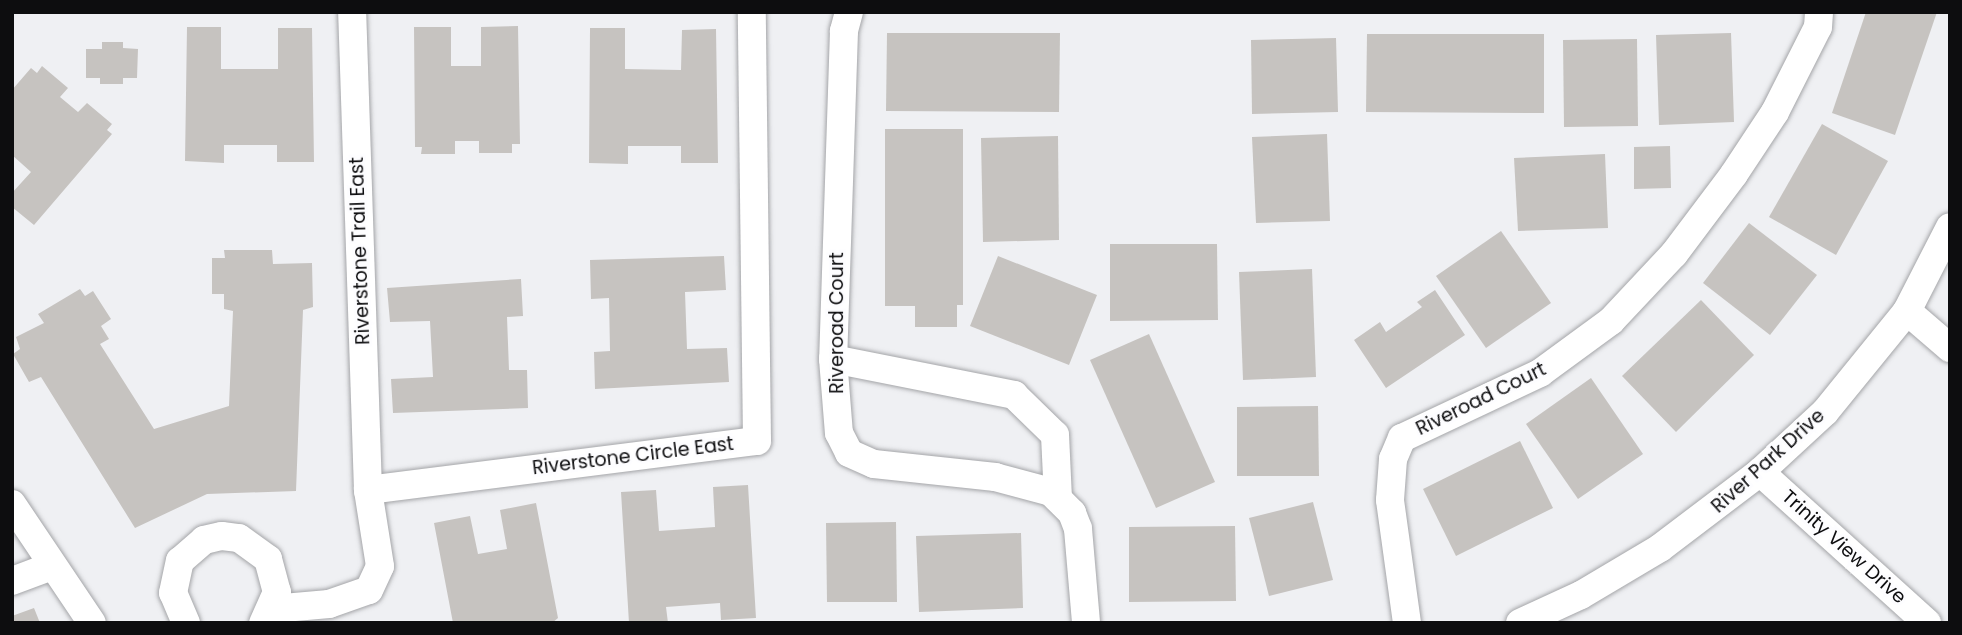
<!DOCTYPE html>
<html>
<head>
<meta charset="utf-8">
<style>
	body { margin:0 }
	#map { position:relative; width:1962px; height:635px; overflow:hidden; background:#eff0f3; font-family:Poppins,sans-serif }
	div>[style] { position:absolute }
	.building>* { inset:0; background:#c6c3c0 }
	.roads { filter:drop-shadow(0 0 2px #a4a5a8) drop-shadow(0 0 2px #a4a5a8) }
	.minor>* { height:28px; margin:-14px; padding:0 14px; transform-origin:14px; border-radius:14px; background:#fff }
	span { translate:-50% -50%; white-space:nowrap; text-align:center; line-height:1.15; -webkit-text-stroke:6px #fdfdff; paint-order:stroke }
	.street-label { font-size:19px; color:#0d0d0f }
	.frame { position:absolute; inset:0; border:14px solid #0d0d0f; pointer-events:none }
</style>
</head>
<body>
<div id="map">
	<div class="building">
		<div style="clip-path:polygon(1866px 12px,1937px 12px,1895px 135px,1832px 113px)"></div>
		<div style="clip-path:polygon(518px 26px,520px 144px,512px 144px,512px 153px,479px 153px,479px 141px,455px 141px,455px 154px,421px 154px,422px 147px,415px 147px,414px 27px,451px 27px,451px 66px,481px 66px,481px 27px)"></div>
		<div style="clip-path:polygon(187px 27px,221px 27px,221px 69px,278px 69px,278px 28px,312px 28px,314px 162px,277px 162px,277px 145px,224px 145px,224px 163px,185px 161px)"></div>
		<div style="clip-path:polygon(590px 28px,625px 28px,625px 69px,681px 70px,682px 30px,716px 29px,718px 163px,681px 163px,681px 146px,628px 146px,628px 164px,589px 163px)"></div>
		<div style="clip-path:polygon(887px 33px,1060px 33px,1059px 112px,886px 111px)"></div>
		<div style="clip-path:polygon(1731px 33px,1734px 122px,1659px 125px,1656px 35px)"></div>
		<div style="clip-path:polygon(1367px 34px,1544px 34px,1544px 113px,1366px 112px)"></div>
		<div style="clip-path:polygon(1336px 38px,1338px 112px,1252px 114px,1251px 40px)"></div>
		<div style="clip-path:polygon(1637px 39px,1638px 126px,1564px 127px,1563px 40px)"></div>
		<div style="clip-path:polygon(102px 42px,123px 42px,123px 48px,138px 49px,137px 78px,123px 78px,123px 84px,100px 84px,100px 78px,86px 78px,86px 49px,102px 49px)"></div>
		<div style="clip-path:polygon(42px 66px,68px 88px,60px 97px,78px 112px,87px 103px,112px 124px,107px 130px,112px 134px,34px 225px,12px 207px,12px 193px,31px 172px,12px 155px,12px 90px,31px 68px,37px 73px)"></div>
		<div style="clip-path:polygon(1822px 124px,1888px 161px,1836px 255px,1769px 217px)"></div>
		<div style="clip-path:polygon(885px 129px,963px 129px,963px 305px,957px 305px,957px 327px,915px 327px,915px 306px,885px 306px)"></div>
		<div style="clip-path:polygon(1327px 134px,1330px 221px,1256px 223px,1252px 137px)"></div>
		<div style="clip-path:polygon(1058px 136px,1059px 240px,983px 242px,981px 138px)"></div>
		<div style="clip-path:polygon(1670px 146px,1671px 188px,1634px 189px,1634px 147px)"></div>
		<div style="clip-path:polygon(1605px 154px,1608px 228px,1518px 231px,1514px 158px)"></div>
		<div style="clip-path:polygon(1749px 223px,1817px 275px,1770px 335px,1703px 283px)"></div>
		<div style="clip-path:polygon(1501px 231px,1551px 303px,1486px 348px,1436px 276px)"></div>
		<div style="clip-path:polygon(1110px 244px,1217px 244px,1218px 320px,1110px 321px)"></div>
		<div style="clip-path:polygon(224px 250px,272px 250px,273px 264px,312px 263px,313px 307px,303px 310px,296px 491px,207px 494px,135px 528px,41px 377px,29px 382px,13px 354px,20px 349px,16px 337px,44px 323px,38px 314px,80px 289px,85px 296px,93px 291px,111px 319px,101px 326px,109px 339px,100px 344px,154px 429px,229px 406px,233px 311px,224px 309px,224px 294px,212px 294px,212px 258px,225px 258px)"></div>
		<div style="clip-path:polygon(724px 256px,726px 290px,685px 292px,687px 349px,727px 348px,729px 382px,595px 389px,594px 352px,610px 351px,609px 298px,591px 299px,590px 260px)"></div>
		<div style="clip-path:polygon(998px 256px,1097px 295px,1069px 365px,970px 326px)"></div>
		<div style="clip-path:polygon(1312px 269px,1316px 377px,1243px 380px,1239px 272px)"></div>
		<div style="clip-path:polygon(521px 279px,523px 316px,507px 317px,509px 370px,527px 370px,528px 408px,393px 413px,391px 379px,433px 377px,430px 321px,390px 322px,387px 288px)"></div>
		<div style="clip-path:polygon(1435px 290px,1465px 335px,1386px 388px,1354px 340px,1380px 322px,1386px 332px,1422px 307px,1417px 302px)"></div>
		<div style="clip-path:polygon(1701px 300px,1754px 355px,1676px 432px,1622px 376px)"></div>
		<div style="clip-path:polygon(1149px 334px,1215px 482px,1156px 508px,1090px 360px)"></div>
		<div style="clip-path:polygon(1591px 378px,1643px 454px,1578px 499px,1526px 424px)"></div>
		<div style="clip-path:polygon(1318px 406px,1319px 476px,1237px 476px,1237px 407px)"></div>
		<div style="clip-path:polygon(1520px 441px,1553px 508px,1456px 556px,1423px 489px)"></div>
		<div style="clip-path:polygon(748px 485px,756px 618px,721px 620px,720px 603px,666px 607px,668px 623px,629px 623px,621px 492px,656px 490px,659px 531px,715px 527px,713px 487px)"></div>
		<div style="clip-path:polygon(1313px 502px,1333px 580px,1269px 596px,1249px 518px)"></div>
		<div style="clip-path:polygon(536px 503px,558px 618px,552px 623px,453px 623px,434px 523px,470px 516px,478px 554px,507px 549px,500px 510px)"></div>
		<div style="clip-path:polygon(896px 522px,897px 602px,827px 602px,826px 523px)"></div>
		<div style="clip-path:polygon(1235px 526px,1236px 601px,1129px 602px,1129px 527px)"></div>
		<div style="clip-path:polygon(1021px 533px,1023px 608px,919px 612px,916px 536px)"></div>
		<div style="clip-path:polygon(34px 608px,40px 623px,12px 623px,12px 616px)"></div>
	</div>
	<div class="roads">
		<div class="minor">
			<div style="left:849px;top:12px;width:20px;rotate:105deg"></div>
			<div style="left:844px;top:31px;width:328px;rotate:91.9deg"></div>
			<div style="left:833px;top:359px;width:74px;rotate:85.4deg"></div>
			<div style="left:839px;top:433px;width:22px;rotate:63deg"></div>
			<div style="left:849px;top:453px;width:27px;rotate:24deg"></div>
			<div style="left:874px;top:464px;width:122px;rotate:6.1deg"></div>
			<div style="left:995px;top:477px;width:58px;rotate:15deg"></div>
			<div style="left:1051px;top:492px;width:30px;rotate:45deg"></div>
			<div style="left:1072px;top:513px;width:17px;rotate:69deg"></div>
			<div style="left:1078px;top:529px;width:94px;rotate:85.1deg"></div>
			<div style="left:1907px;top:311px;width:57px;rotate:40.7deg"></div>
			<div style="left:833px;top:359px;width:185px;rotate:11.2deg"></div>
			<div style="left:1014px;top:395px;width:57px;rotate:44.3deg"></div>
			<div style="left:1055px;top:435px;width:63px;rotate:87.3deg"></div>
			<div style="left:1760px;top:472px;width:225px;rotate:42.1deg"></div>
			<div style="left:368px;top:490px;width:392px;rotate:-7.2deg"></div>
			<div style="left:757px;top:441px;width:429px;rotate:-90.7deg"></div>
			<div style="left:12px;top:504px;width:143px;rotate:56.1deg"></div>
			<div style="left:12px;top:581px;width:43px;rotate:-20.6deg"></div>
			<div style="left:272px;top:609px;width:57px;rotate:-5deg"></div>
			<div style="left:329px;top:604px;width:42px;rotate:-19.3deg"></div>
			<div style="left:369px;top:590px;width:26px;rotate:-65deg"></div>
			<div style="left:380px;top:566px;width:77px;rotate:-99deg"></div>
			<div style="left:368px;top:490px;width:478px;rotate:-91.9deg"></div>
			<div style="left:186px;top:623px;width:33px;rotate:-113deg"></div>
			<div style="left:173px;top:593px;width:33px;rotate:-78deg"></div>
			<div style="left:180px;top:561px;width:32px;rotate:-41deg"></div>
			<div style="left:204px;top:540px;width:18px;rotate:-13deg"></div>
			<div style="left:222px;top:536px;width:17px;rotate:7deg"></div>
			<div style="left:239px;top:538px;width:36px;rotate:36deg"></div>
			<div style="left:268px;top:559px;width:34px;rotate:75deg"></div>
			<div style="left:277px;top:592px;width:34px;rotate:114deg"></div>
			<div style="left:1407px;top:623px;width:124px;rotate:-97.9deg"></div>
			<div style="left:1390px;top:500px;width:41px;rotate:-85.8deg"></div>
			<div style="left:1393px;top:459px;width:23px;rotate:-67deg"></div>
			<div style="left:1402px;top:438px;width:153px;rotate:-25.2deg"></div>
			<div style="left:1540px;top:373px;width:88px;rotate:-36.2deg"></div>
			<div style="left:1611px;top:321px;width:92px;rotate:-46.8deg"></div>
			<div style="left:1674px;top:254px;width:100px;rotate:-53.1deg"></div>
			<div style="left:1734px;top:174px;width:74px;rotate:-56.5deg"></div>
			<div style="left:1775px;top:112px;width:95px;rotate:-63.2deg"></div>
			<div style="left:1818px;top:27px;width:15px;rotate:-86deg"></div>
			<div style="left:1520px;top:623px;width:67px;rotate:-24.7deg"></div>
			<div style="left:1581px;top:595px;width:92px;rotate:-30.7deg"></div>
			<div style="left:1660px;top:548px;width:126px;rotate:-37.2deg"></div>
			<div style="left:1760px;top:472px;width:88px;rotate:-42.7deg"></div>
			<div style="left:1825px;top:412px;width:130px;rotate:-50.9deg"></div>
			<div style="left:1907px;top:311px;width:94px;rotate:-62.9deg"></div>
		</div>
	</div>
	<div class="street-label">
		<span style="left:360px;top:251px;rotate:-92deg">Riverstone Trail East</span>
		<span style="left:837px;top:323px;rotate:-90deg">Riveroad Court</span>
		<span style="left:1481px;top:399px;rotate:-26deg">Riveroad Court</span>
		<span style="left:633px;top:456px;rotate:-7deg">Riverstone Circle East</span>
		<span style="left:1768px;top:461px;rotate:-42deg">River Park Drive</span>
		<span style="left:1844px;top:547px;rotate:42deg">Trinity View Drive</span>
	</div>
	<div class="frame"></div>
</div>
</body>
</html>
